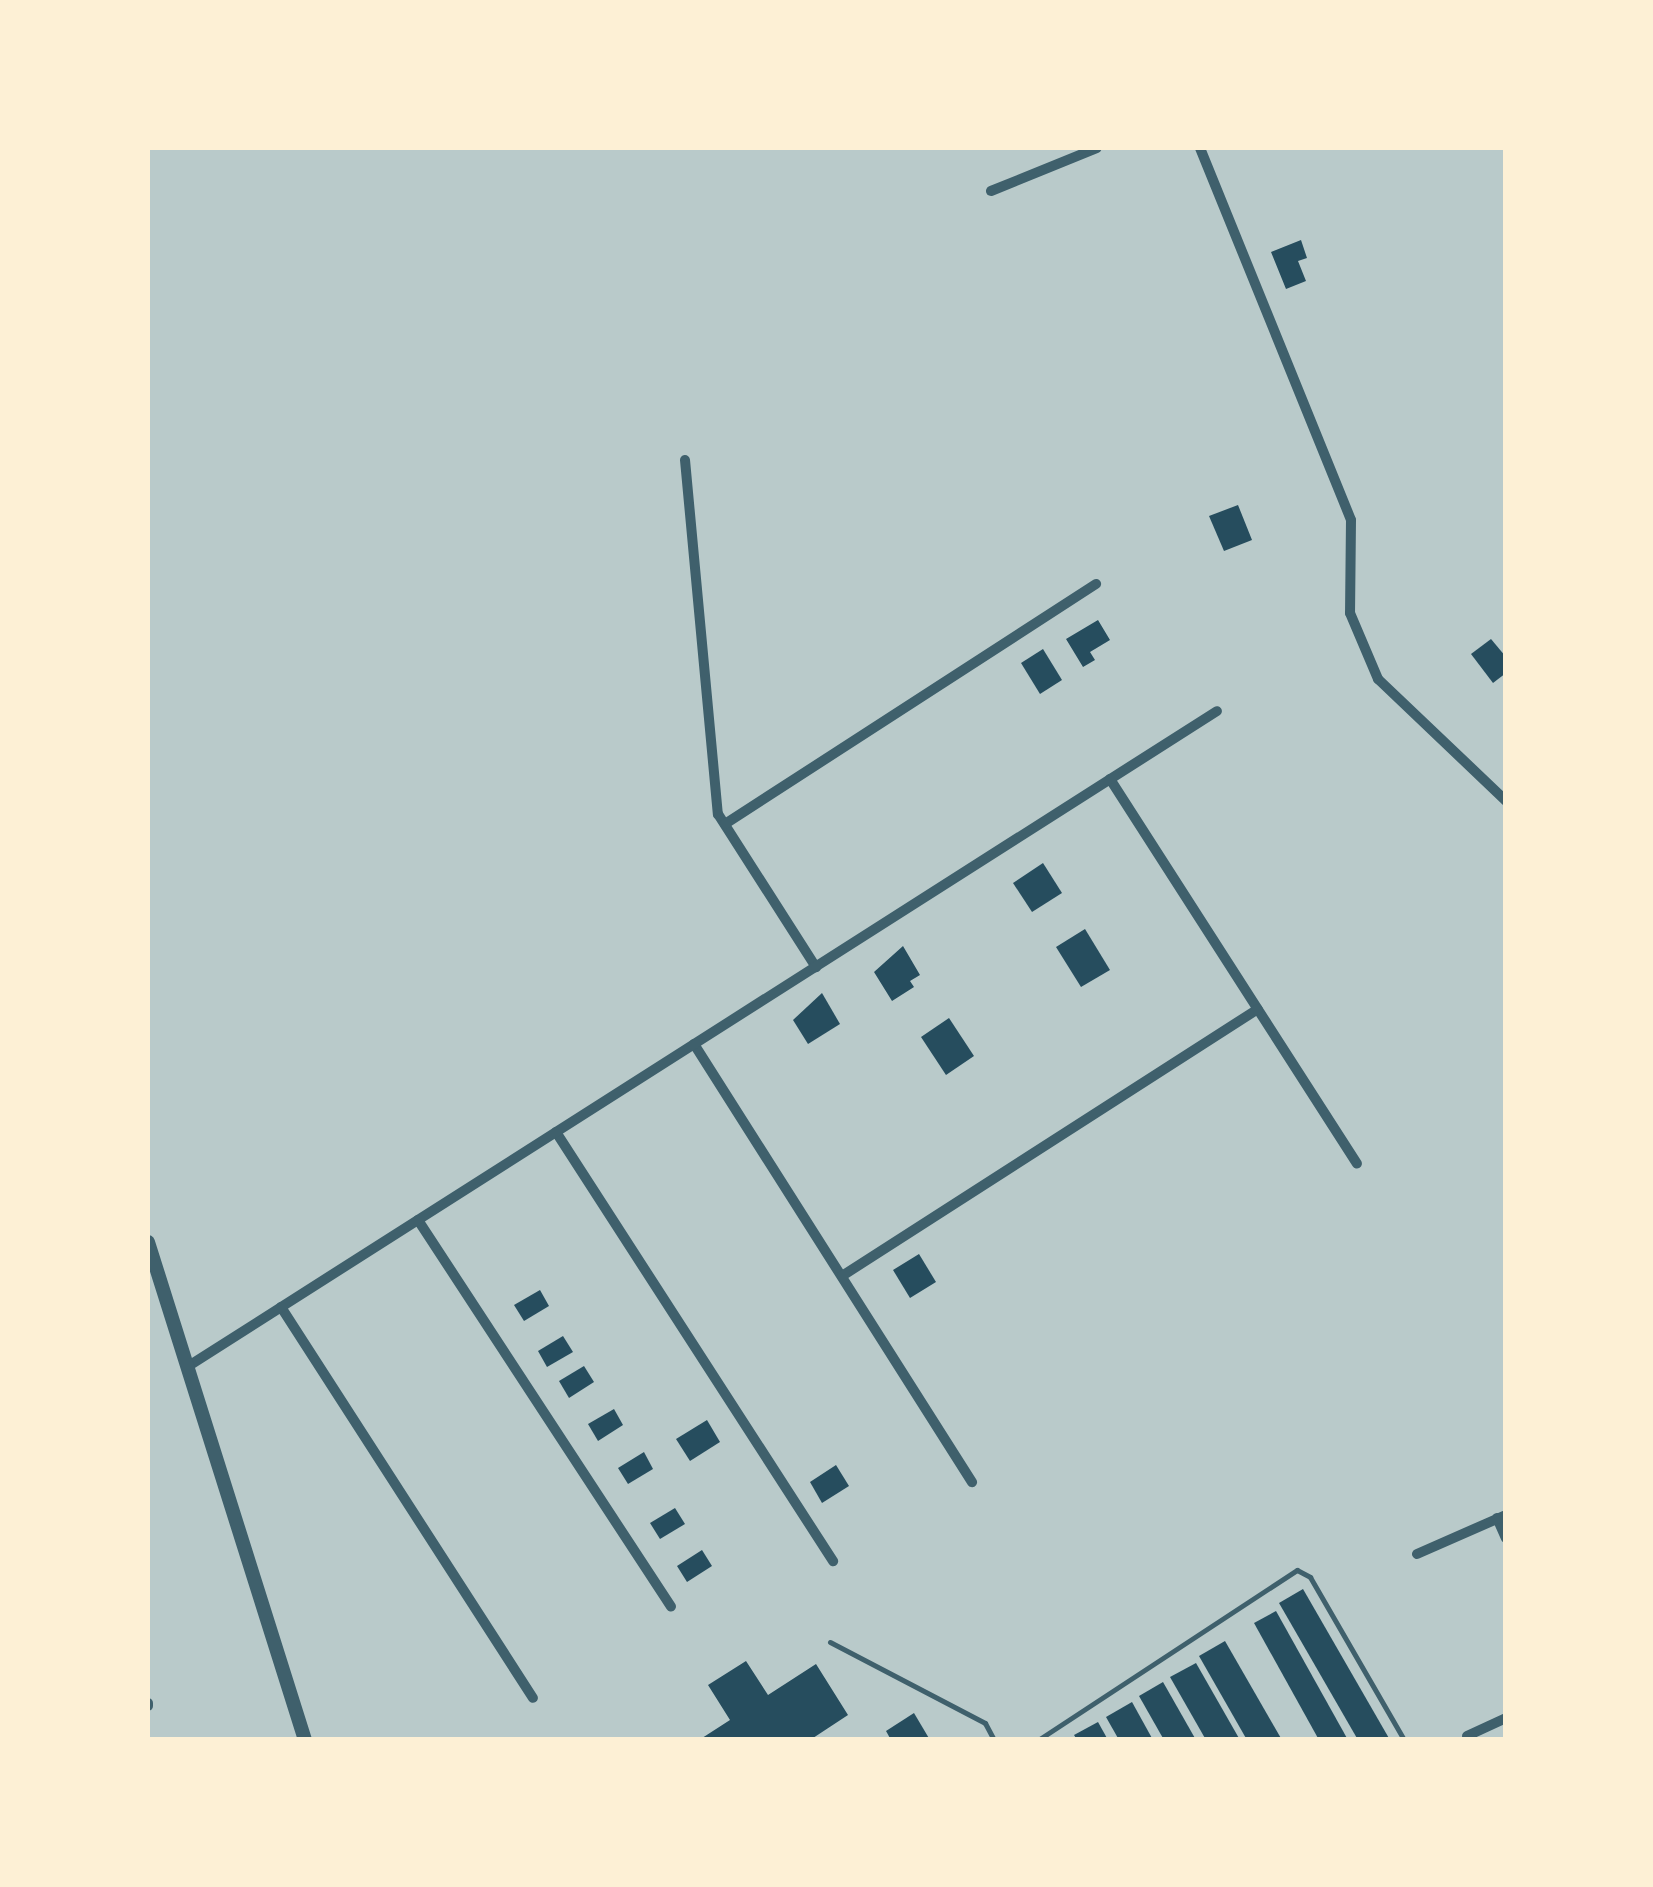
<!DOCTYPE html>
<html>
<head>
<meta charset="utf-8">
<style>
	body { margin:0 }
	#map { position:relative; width:1653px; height:1887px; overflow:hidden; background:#fdf0d5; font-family:"Sofia Sans Condensed",sans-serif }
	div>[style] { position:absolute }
	.green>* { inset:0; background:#b9caca }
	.building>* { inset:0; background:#264d5e }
	.service>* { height:5px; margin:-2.5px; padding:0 2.5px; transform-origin:2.5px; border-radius:2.5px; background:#3f606c }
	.minor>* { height:10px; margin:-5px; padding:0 5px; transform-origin:5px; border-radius:5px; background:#3f606c }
	.tertiary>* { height:14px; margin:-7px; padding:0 7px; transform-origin:7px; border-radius:7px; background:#3f606c }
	span { translate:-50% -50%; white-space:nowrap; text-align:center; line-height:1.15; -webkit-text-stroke:10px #fdf0d5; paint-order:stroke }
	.frame { position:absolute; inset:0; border:150px solid #fdf0d5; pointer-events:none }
</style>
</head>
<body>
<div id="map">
	<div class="green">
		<div style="clip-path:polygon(148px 148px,1505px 148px,1505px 1739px,148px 1739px)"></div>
	</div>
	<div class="building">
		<div style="clip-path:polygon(1301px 240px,1307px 258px,1298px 261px,1306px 281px,1286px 289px,1271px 252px)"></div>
		<div style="clip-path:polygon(1238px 505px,1252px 540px,1224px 551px,1209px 516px)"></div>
		<div style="clip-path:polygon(1098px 620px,1110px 640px,1090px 652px,1095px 660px,1083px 667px,1066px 639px)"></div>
		<div style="clip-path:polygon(1491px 639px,1506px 657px,1506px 673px,1493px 683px,1471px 654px)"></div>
		<div style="clip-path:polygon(1043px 649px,1062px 680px,1040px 694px,1021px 663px)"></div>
		<div style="clip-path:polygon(1043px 863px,1062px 893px,1032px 912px,1013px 883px)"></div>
		<div style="clip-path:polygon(1085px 929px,1110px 970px,1081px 987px,1056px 947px)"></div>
		<div style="clip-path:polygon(903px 946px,920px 975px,910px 981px,914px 987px,892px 1001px,874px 972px)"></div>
		<div style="clip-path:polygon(822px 993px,840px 1024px,808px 1044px,793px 1020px)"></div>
		<div style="clip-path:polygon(949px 1018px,974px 1056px,946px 1075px,921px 1037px)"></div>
		<div style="clip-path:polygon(919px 1254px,936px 1282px,910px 1298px,893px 1270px)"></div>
		<div style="clip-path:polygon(540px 1290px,549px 1306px,524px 1321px,514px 1305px)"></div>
		<div style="clip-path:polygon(563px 1336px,573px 1352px,547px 1367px,538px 1351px)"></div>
		<div style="clip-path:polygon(584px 1366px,594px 1382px,569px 1398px,559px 1381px)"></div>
		<div style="clip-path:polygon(614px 1409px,623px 1425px,598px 1441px,588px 1424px)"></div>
		<div style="clip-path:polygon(707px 1420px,720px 1442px,690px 1461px,676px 1439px)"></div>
		<div style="clip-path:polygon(644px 1452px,653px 1469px,628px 1484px,618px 1468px)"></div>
		<div style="clip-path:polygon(836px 1465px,849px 1486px,822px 1503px,810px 1482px)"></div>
		<div style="clip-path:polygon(675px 1508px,685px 1524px,660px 1539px,650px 1523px)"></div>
		<div style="clip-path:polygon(702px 1550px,712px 1566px,687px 1582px,677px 1566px)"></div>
		<div style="clip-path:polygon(1303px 1589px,1390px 1740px,1358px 1740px,1279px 1603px)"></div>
		<div style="clip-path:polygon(1276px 1611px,1348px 1740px,1319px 1740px,1254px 1623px)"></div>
		<div style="clip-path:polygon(1225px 1641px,1282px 1740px,1247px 1740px,1199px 1656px)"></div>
		<div style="clip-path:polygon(746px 1661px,768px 1695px,816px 1664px,848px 1715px,810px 1740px,699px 1740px,730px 1720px,708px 1685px)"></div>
		<div style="clip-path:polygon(1196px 1663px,1240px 1740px,1206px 1740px,1170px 1677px)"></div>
		<div style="clip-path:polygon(1163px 1682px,1196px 1740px,1164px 1740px,1139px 1696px)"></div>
		<div style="clip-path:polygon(1132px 1702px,1153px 1740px,1119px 1740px,1106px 1717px)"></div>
		<div style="clip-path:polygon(914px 1713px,930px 1740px,891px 1740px,886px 1731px)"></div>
		<div style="clip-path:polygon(1098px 1722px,1108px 1740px,1077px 1740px,1074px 1735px)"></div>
	</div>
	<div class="service">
		<div style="left:830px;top:1642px;width:175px;rotate:27.6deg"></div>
		<div style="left:985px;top:1723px;width:19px;rotate:62deg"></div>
		<div style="left:1038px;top:1740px;width:310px;rotate:-33.3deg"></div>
		<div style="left:1297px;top:1570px;width:15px;rotate:28deg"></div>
		<div style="left:1310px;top:1577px;width:188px;rotate:60deg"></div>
	</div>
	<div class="minor">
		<div style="left:1200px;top:148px;width:401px;rotate:67.9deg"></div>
		<div style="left:1351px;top:520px;width:93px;rotate:90.6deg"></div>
		<div style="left:1350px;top:613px;width:72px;rotate:67deg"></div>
		<div style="left:1378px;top:679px;width:177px;rotate:43.6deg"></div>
		<div style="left:991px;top:191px;width:114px;rotate:-22.1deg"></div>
		<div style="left:685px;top:460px;width:356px;rotate:84.7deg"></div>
		<div style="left:718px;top:814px;width:182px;rotate:57.4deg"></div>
		<div style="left:1110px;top:779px;width:457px;rotate:57.3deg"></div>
		<div style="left:725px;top:824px;width:442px;rotate:-32.9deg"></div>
		<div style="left:694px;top:1044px;width:519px;rotate:57.6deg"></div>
		<div style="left:556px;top:1132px;width:511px;rotate:57.15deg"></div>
		<div style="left:418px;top:1220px;width:462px;rotate:56.8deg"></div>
		<div style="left:842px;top:1276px;width:494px;rotate:-32.7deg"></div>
		<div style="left:281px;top:1307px;width:465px;rotate:57.2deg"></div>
		<div style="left:187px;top:1367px;width:1221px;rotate:-32.49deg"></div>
		<div style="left:1497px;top:1518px;width:22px;rotate:66deg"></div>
		<div style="left:1417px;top:1554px;width:97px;rotate:-23.7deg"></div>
		<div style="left:148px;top:1703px;width:3px;rotate:90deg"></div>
		<div style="left:1467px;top:1736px;width:43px;rotate:-24.8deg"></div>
	</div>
	<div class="tertiary">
		<div style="left:148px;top:1242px;width:522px;rotate:72.5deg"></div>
	</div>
	<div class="frame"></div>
</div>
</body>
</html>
